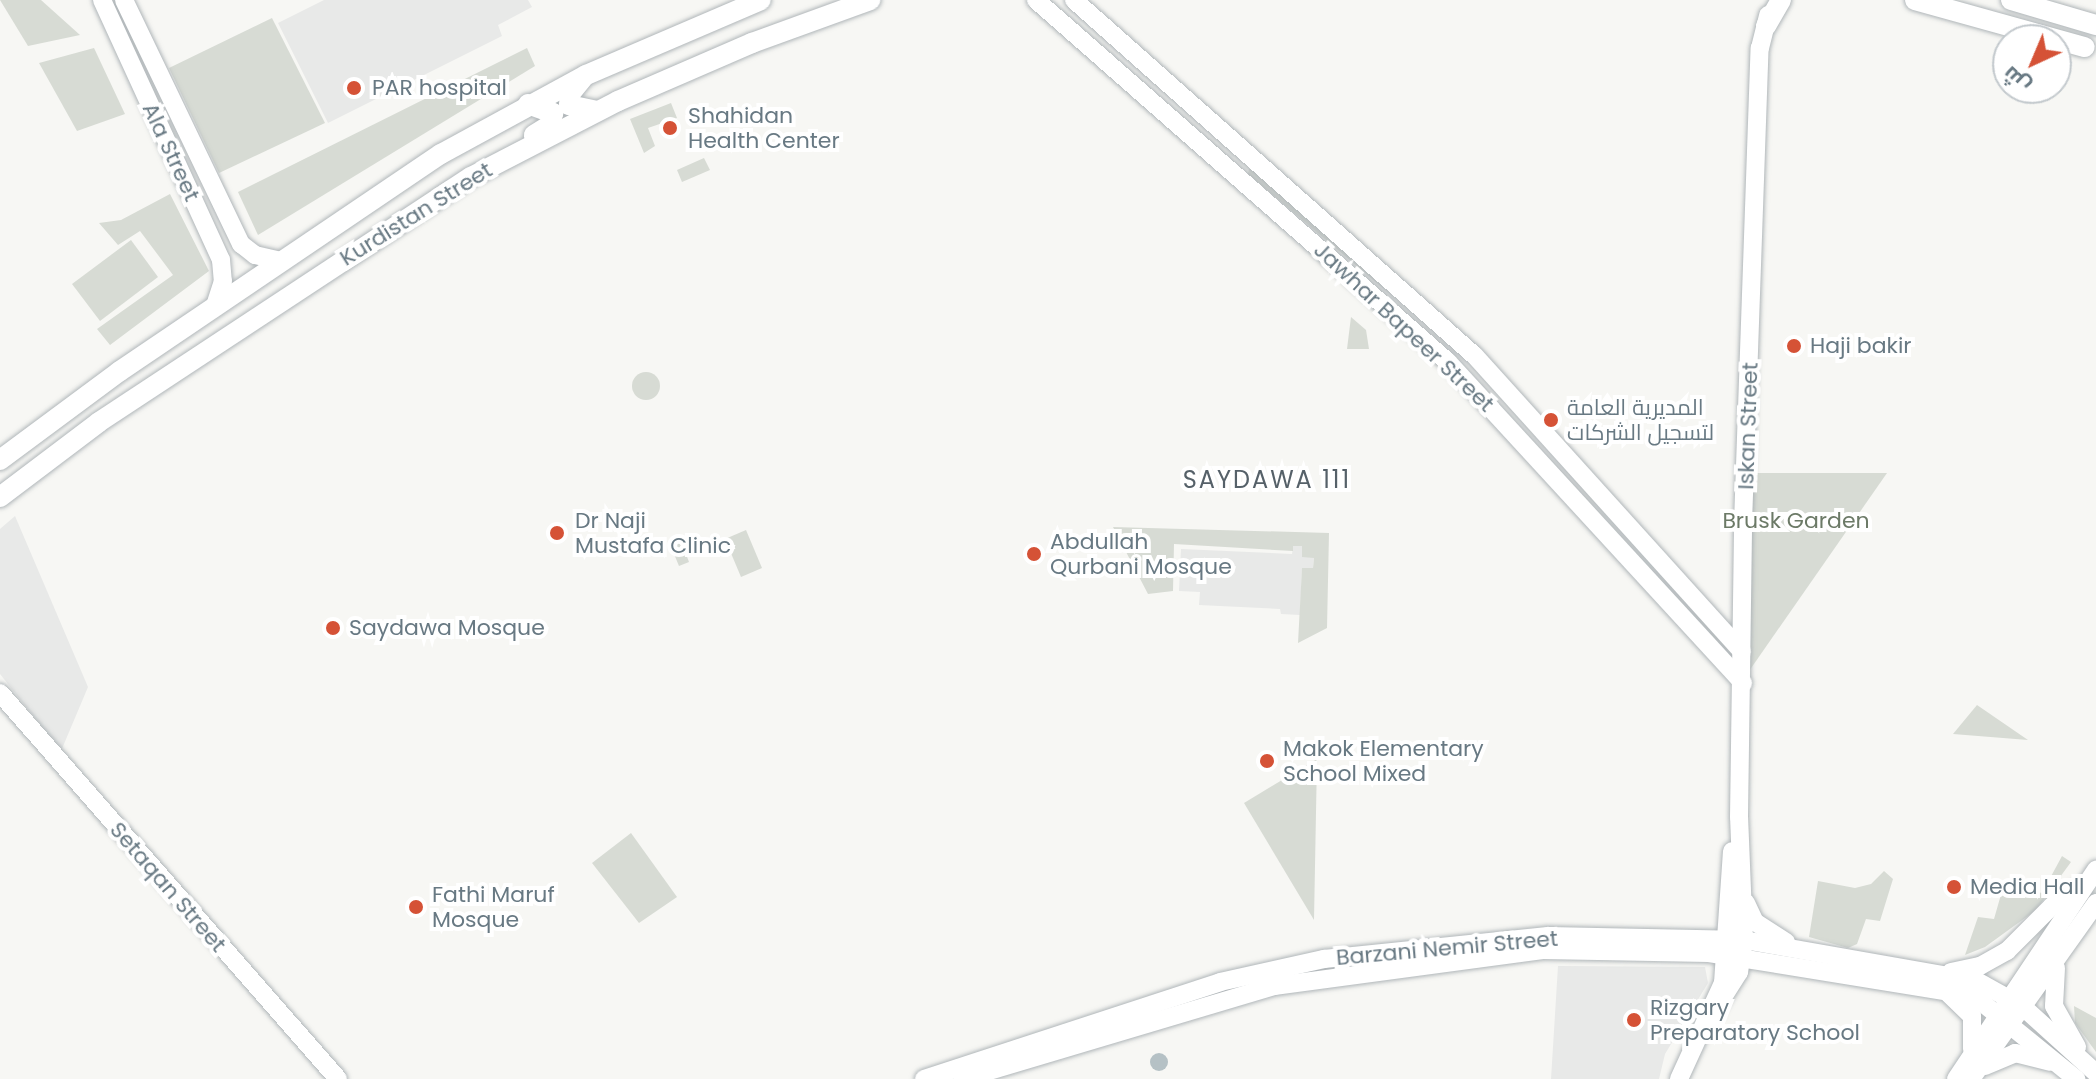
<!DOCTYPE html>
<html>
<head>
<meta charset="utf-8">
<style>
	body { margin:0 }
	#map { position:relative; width:2096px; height:1079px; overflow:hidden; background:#f7f7f4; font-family:Poppins,Cairo,sans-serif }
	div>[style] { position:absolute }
	.built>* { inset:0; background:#e8e9e8 }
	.green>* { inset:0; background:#d7dbd4 }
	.round { border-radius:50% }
	.water>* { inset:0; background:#b5c1c5 }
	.roads { filter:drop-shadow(0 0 2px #b0b6b9) drop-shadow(0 0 2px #b0b6b9) }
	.major>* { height:18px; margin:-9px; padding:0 9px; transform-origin:9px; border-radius:9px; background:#fff }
	.highway>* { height:20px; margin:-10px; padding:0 10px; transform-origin:10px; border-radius:10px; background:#fff }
	.dots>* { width:22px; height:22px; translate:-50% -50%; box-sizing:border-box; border:4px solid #fff; border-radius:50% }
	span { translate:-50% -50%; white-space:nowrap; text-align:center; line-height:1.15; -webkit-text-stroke:8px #fff; paint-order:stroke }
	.poi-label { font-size:22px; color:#687983 }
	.left { translate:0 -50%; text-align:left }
	.street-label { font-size:22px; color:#687983 }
	.park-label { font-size:22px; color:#6c7a67 }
	.neighbourhood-label { font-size:24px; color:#566169; letter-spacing:2px }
	.north { position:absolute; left:1992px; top:24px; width:80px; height:80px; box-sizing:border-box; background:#fff; border:2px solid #c3c9cd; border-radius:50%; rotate:224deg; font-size:22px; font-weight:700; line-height:32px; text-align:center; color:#687983 }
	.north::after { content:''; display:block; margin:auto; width:28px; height:36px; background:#d55236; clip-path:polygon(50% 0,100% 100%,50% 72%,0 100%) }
</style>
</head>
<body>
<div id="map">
	<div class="built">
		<div style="clip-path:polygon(324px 0,528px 0,532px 7px,498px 25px,502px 36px,328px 123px,278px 23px)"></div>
		<div style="clip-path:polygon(15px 516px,88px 687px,61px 751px,0 674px,0 529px)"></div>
		<div style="clip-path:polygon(1293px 546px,1303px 546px,1302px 557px,1314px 557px,1313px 569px,1302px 569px,1300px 615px,1281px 614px,1280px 609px,1199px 605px,1200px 592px,1179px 591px,1181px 549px,1292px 554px)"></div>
		<div style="clip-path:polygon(1558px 966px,1705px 967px,1708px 983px,1665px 1054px,1659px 1079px,1551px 1079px)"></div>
	</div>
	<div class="green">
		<div style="clip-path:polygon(0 0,41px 0,80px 35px,28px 46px)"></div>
		<div style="clip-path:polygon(272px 18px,325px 123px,219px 173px,169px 68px)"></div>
		<div style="clip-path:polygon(94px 48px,125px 114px,77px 131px,39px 63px)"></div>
		<div style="clip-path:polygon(527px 48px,535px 66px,258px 235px,238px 192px)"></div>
		<div style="clip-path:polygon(671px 103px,677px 118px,648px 128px,655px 146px,644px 153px,630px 119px)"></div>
		<div style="clip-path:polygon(704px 158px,710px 170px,682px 182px,677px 170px)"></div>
		<div style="clip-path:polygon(1249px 169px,1253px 169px,1397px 300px,1248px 174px)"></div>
		<div style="clip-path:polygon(170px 194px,209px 271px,110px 345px,97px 329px,173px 275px,140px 231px,118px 245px,99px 223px,121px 220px)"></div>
		<div style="clip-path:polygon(131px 240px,158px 277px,100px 321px,72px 284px)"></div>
		<div style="clip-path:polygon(1351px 317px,1366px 330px,1369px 349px,1347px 349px)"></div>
		<div class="round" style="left:632px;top:372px;width:28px;height:28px"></div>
		<div style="clip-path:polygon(1749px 473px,1887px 473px,1747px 674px)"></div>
		<div style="clip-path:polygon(1113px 527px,1329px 533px,1327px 628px,1298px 643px,1302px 568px,1313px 568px,1314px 558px,1302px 557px,1302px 546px,1293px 546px,1293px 551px,1174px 544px,1173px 591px,1148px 594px)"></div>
		<div style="clip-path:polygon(746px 530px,762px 568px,741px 577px,725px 539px)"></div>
		<div style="clip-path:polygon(680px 538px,689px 562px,679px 566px,669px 542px)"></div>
		<div style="clip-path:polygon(1977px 705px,2028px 740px,1953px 734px)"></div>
		<div style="clip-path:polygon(1317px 759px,1314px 920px,1244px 803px)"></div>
		<div style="clip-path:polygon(631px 833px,677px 897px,639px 923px,592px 863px)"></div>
		<div style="clip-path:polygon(2062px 856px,2071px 862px,2036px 910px,1985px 947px,1965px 955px,1978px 917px,1994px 919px,2004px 884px,2042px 893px)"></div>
		<div style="clip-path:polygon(1884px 871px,1893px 879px,1880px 921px,1866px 919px,1857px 944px,1848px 948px,1809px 937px,1818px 881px,1855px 888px,1871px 884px)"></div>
		<div style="clip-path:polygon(2074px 1006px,2096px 1018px,2096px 1052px,2075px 1023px)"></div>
	</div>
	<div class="water">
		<div class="round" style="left:1150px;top:1053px;width:18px;height:18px"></div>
	</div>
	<div class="roads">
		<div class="major">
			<div style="left:102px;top:0;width:286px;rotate:65.4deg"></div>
			<div style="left:221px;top:260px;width:21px;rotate:85deg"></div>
			<div style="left:223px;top:281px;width:26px;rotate:108deg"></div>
			<div style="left:124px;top:0;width:271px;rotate:64.4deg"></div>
			<div style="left:241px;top:244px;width:18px;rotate:38deg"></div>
			<div style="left:255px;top:255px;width:28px;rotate:13deg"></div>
			<div style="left:1036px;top:0;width:548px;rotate:41.3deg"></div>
			<div style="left:1448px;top:362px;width:436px;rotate:47.4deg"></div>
			<div style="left:1074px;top:0;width:536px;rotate:41.6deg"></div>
			<div style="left:1475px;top:356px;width:398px;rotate:47.9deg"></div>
			<div style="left:0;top:693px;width:513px;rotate:48.79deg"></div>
			<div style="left:1746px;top:903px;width:21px;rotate:65deg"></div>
			<div style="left:1755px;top:922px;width:37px;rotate:33deg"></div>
			<div style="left:2056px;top:968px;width:38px;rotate:93deg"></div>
			<div style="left:2054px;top:1006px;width:47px;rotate:60.7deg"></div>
			<div style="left:1951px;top:972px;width:30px;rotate:-12deg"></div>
			<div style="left:1980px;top:966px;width:31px;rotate:-29deg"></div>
			<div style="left:2007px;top:951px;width:64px;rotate:-45deg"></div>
			<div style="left:2052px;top:906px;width:30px;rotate:-33deg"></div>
			<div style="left:1949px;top:994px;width:32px;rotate:44deg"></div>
			<div style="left:1972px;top:1016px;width:33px;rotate:90deg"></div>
			<div style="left:1706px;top:1024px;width:62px;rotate:-57.6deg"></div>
			<div style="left:1739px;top:972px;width:32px;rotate:-81deg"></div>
			<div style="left:1744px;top:940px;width:123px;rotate:-92.3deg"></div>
			<div style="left:1739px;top:817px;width:294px;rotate:-89.2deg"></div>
			<div style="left:1743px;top:523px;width:475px;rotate:-88deg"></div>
			<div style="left:1760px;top:48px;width:34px;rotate:-76deg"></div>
			<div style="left:1985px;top:1066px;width:33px;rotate:-23deg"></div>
			<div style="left:2015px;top:1053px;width:36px;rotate:14deg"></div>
			<div style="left:924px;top:1079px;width:311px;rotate:-18.1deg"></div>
			<div style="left:1220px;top:982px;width:107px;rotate:-12.5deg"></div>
			<div style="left:1324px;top:959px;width:225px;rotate:-5.9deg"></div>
			<div style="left:1548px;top:936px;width:196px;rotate:1.2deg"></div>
			<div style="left:1744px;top:940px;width:237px;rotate:10deg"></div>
			<div style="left:1977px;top:981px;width:51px;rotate:29.1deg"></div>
			<div style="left:2022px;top:1006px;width:100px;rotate:42.2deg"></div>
			<div style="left:962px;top:1079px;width:326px;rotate:-16.6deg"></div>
			<div style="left:1274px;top:986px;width:271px;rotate:-7.6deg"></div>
			<div style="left:1543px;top:950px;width:166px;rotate:1deg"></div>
			<div style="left:1709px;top:953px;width:268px;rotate:9.2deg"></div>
			<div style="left:1974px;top:996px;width:132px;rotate:39.1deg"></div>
			<div style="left:1679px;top:1079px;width:106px;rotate:-65.4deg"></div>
			<div style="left:1723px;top:983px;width:132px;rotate:-86.1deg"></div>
			<div style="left:1956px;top:1079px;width:252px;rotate:-56.2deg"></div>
			<div style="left:1971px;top:1079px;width:216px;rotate:-54.6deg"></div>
		</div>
		<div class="highway">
			<div style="left:1915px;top:0;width:176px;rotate:15.5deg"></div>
			<div style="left:2011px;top:0;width:89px;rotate:16.4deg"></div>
			<div style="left:1766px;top:26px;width:30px;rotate:-60deg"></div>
			<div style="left:583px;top:78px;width:21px;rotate:129deg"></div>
			<div style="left:570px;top:94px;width:11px;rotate:95deg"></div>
			<div style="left:569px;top:105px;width:29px;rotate:12deg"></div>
			<div style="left:528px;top:104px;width:27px;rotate:20deg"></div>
			<div style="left:553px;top:113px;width:12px;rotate:104deg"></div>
			<div style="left:550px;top:125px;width:19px;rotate:148deg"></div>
			<div style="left:0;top:460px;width:149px;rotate:-36.6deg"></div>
			<div style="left:120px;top:371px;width:387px;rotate:-34.1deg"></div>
			<div style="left:441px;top:154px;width:165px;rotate:-28.6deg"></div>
			<div style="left:586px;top:75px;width:190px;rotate:-23.2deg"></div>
			<div style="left:0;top:497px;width:124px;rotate:-37.1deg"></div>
			<div style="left:99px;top:422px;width:445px;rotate:-33.4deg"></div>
			<div style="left:471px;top:177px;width:165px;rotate:-27.3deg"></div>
			<div style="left:618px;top:101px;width:146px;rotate:-23.4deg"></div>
			<div style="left:752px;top:43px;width:126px;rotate:-20deg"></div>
		</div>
	</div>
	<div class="dots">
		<div style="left:354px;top:88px;background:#d55236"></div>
		<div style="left:670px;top:128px;background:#d55236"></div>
		<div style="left:1794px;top:346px;background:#d55236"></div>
		<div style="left:1551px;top:420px;background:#d55236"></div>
		<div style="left:557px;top:533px;background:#d55236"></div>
		<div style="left:1034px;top:554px;background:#d55236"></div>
		<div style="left:333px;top:628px;background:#d55236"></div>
		<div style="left:1267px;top:761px;background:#d55236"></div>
		<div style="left:1954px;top:887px;background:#d55236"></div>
		<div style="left:416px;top:907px;background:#d55236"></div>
		<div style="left:1634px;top:1020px;background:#d55236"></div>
	</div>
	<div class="poi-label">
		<span class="left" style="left:372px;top:88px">PAR hospital</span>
		<span class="left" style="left:688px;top:128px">Shahidan<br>Health Center</span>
		<span class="left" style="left:1810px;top:346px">Haji bakir</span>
		<span class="left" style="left:1567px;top:420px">المديرية العامة<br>لتسجيل الشركات</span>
		<span class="left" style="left:575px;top:533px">Dr Naji<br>Mustafa Clinic</span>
		<span class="left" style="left:1050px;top:554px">Abdullah<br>Qurbani Mosque</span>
		<span class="left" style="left:349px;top:628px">Saydawa Mosque</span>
		<span class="left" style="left:1283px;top:761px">Makok Elementary<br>School Mixed</span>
		<span class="left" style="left:1970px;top:887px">Media Hall</span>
		<span class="left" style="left:432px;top:907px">Fathi Maruf<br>Mosque</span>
		<span class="left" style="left:1650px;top:1020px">Rizgary<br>Preparatory School</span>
	</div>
	<div class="street-label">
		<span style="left:171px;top:152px;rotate:65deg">Ala Street</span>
		<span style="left:416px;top:214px;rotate:-32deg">Kurdistan Street</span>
		<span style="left:1404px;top:327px;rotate:43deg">Jawhar Bapeer Street</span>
		<span style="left:1748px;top:426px;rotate:-88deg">Iskan Street</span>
		<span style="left:168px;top:887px;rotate:49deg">Setaqan Street</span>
		<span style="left:1447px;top:948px;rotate:-5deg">Barzani Nemir Street</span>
	</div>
	<div class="park-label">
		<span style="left:1796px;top:521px">Brusk Garden</span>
	</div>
	<div class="neighbourhood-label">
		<span style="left:1267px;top:480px">SAYDAWA 111</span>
	</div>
	<div class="north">ش</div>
</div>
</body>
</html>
